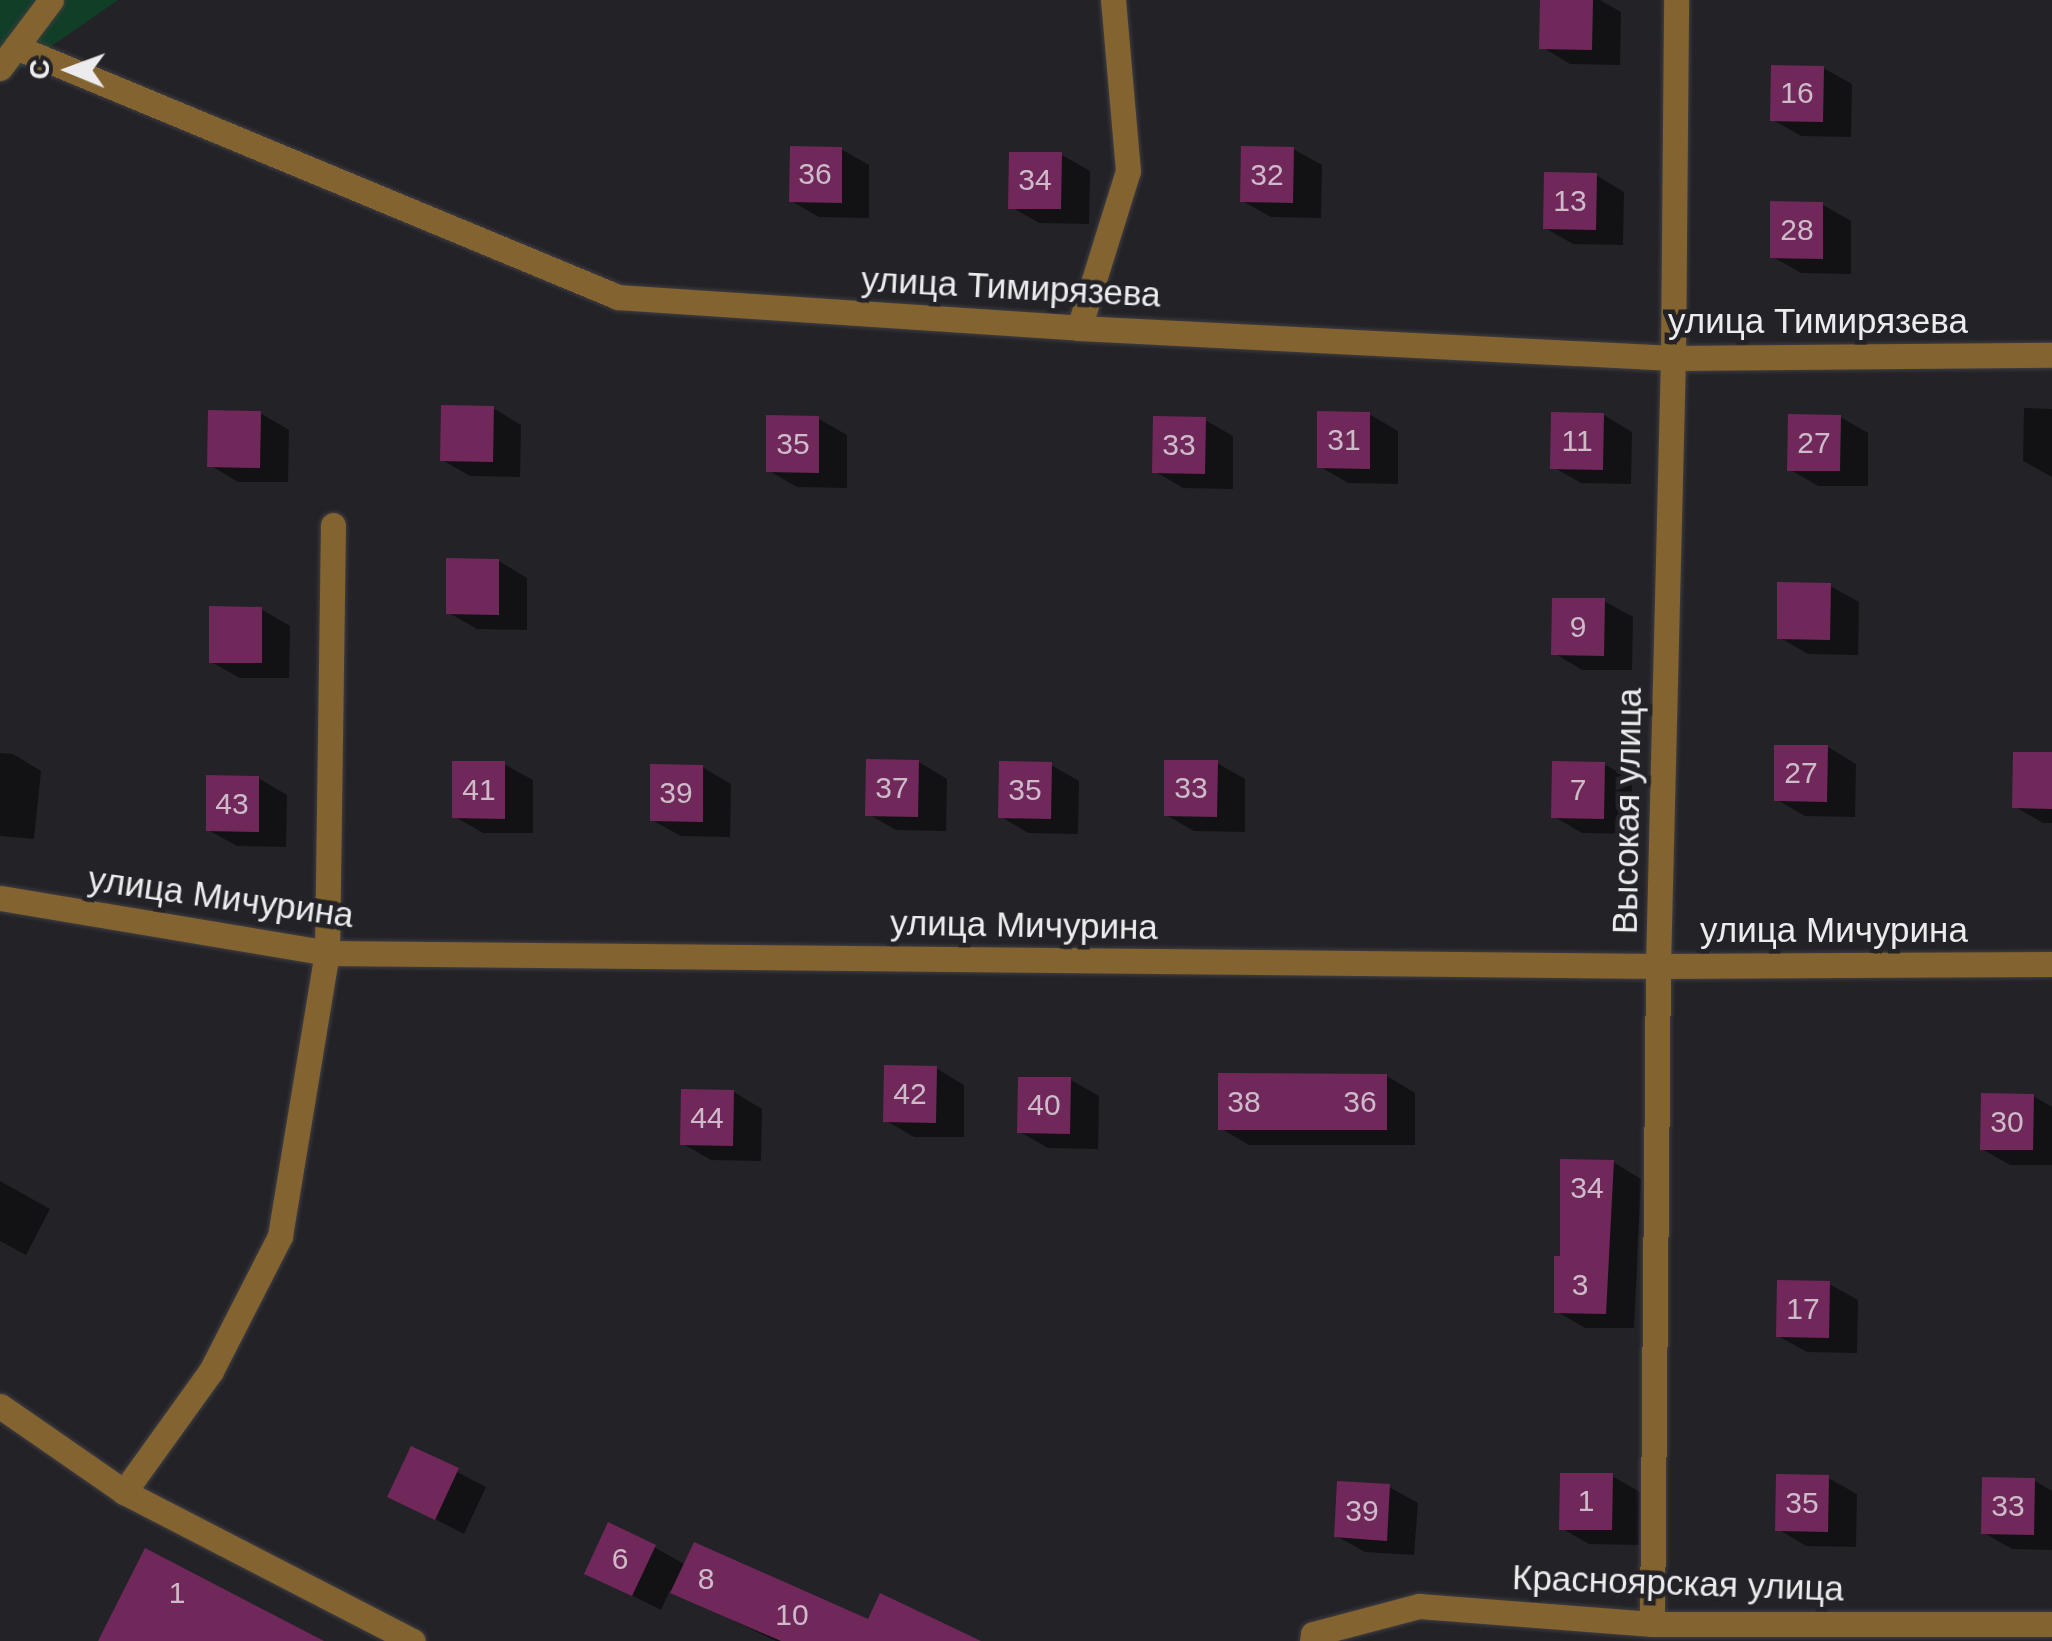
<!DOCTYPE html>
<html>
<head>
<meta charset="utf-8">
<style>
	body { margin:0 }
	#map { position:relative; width:2052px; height:1641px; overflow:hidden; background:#232227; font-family:Helvetica,sans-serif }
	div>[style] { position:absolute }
	.green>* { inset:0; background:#113e27 }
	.shadow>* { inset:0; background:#0007 }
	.building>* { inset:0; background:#70285a }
	.roads { filter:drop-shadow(0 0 2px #3f3e43) drop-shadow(0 0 2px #3f3e43) }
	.service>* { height:25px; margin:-12.5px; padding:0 12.5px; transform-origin:12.5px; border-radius:12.5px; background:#83632f }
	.minor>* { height:25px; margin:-12.5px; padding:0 12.5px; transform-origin:12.5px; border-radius:12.5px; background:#83632f }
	span { translate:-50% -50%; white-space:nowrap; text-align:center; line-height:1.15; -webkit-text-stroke:9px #232227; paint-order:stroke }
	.number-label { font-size:30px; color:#cdbbca }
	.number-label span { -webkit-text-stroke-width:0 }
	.street-label { font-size:35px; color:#ececef }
	.north { position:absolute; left:20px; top:20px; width:100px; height:100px; -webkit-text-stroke:8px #232227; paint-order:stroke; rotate:271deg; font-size:28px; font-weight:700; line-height:40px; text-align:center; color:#ececef }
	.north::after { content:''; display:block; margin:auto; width:35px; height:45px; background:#ececef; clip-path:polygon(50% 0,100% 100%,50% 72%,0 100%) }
</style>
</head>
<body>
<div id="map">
	<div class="green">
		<div style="clip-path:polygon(0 0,118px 0,0 82px)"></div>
	</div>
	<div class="shadow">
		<div style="clip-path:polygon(1542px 0,1600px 0,1621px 12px,1620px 65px,1570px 64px,1542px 47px)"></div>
		<div style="clip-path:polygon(1823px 68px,1852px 84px,1851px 137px,1801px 136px,1773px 120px)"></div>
		<div style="clip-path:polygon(841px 149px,869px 165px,869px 218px,819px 217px,791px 201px)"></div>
		<div style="clip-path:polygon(1293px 149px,1322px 165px,1321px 218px,1271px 217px,1242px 201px)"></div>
		<div style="clip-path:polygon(1062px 155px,1090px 171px,1089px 224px,1039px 223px,1011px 207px)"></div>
		<div style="clip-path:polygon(1596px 175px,1624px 192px,1623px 245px,1573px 244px,1545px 228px)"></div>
		<div style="clip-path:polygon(1823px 205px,1851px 221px,1851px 274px,1801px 273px,1773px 257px)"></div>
		<div style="clip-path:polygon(493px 408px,521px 425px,520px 477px,470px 476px,442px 460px)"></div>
		<div style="clip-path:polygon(2024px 408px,2052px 409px,2052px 477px,2023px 461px)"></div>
		<div style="clip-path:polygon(260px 413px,289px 430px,288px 482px,238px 482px,210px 465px)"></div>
		<div style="clip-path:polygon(1369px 414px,1398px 431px,1398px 484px,1348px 483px,1319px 466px)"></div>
		<div style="clip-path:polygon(1604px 415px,1632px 432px,1631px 484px,1581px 483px,1553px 467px)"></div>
		<div style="clip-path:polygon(1840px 417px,1868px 433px,1868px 486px,1818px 486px,1789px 469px)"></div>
		<div style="clip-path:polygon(819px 419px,847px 435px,847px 488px,797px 487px,769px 471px)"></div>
		<div style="clip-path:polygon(1205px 420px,1233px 436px,1233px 489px,1183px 488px,1154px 471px)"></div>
		<div style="clip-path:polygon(499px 561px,527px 578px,527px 630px,477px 629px,449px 613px)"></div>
		<div style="clip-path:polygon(1830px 586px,1859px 602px,1858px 655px,1808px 654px,1780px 638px)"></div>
		<div style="clip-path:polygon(1604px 601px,1633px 617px,1632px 670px,1582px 670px,1554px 653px)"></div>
		<div style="clip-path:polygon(261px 609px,290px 626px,289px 678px,240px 678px,211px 662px)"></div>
		<div style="clip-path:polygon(1828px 747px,1856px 764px,1855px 817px,1805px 816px,1777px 800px)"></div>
		<div style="clip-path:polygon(0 753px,13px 754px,41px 771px,34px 839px,0 836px)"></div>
		<div style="clip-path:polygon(2052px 755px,2052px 823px,2043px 823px,2015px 807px)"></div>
		<div style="clip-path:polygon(919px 762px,947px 779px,946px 831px,896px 830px,868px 814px)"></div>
		<div style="clip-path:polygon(1217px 763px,1245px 779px,1245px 832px,1194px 831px,1166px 815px)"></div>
		<div style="clip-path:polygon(504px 764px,533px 780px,533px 833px,483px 833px,454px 816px)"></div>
		<div style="clip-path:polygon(1604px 764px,1632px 780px,1632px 834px,1582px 833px,1553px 816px)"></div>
		<div style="clip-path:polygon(1051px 765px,1079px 781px,1078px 834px,1028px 833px,1000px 816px)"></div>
		<div style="clip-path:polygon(702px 767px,731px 784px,730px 837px,681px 836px,652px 820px)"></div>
		<div style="clip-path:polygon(258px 778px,287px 795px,286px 847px,237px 846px,208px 830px)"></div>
		<div style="clip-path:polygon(936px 1068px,964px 1085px,964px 1137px,914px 1137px,885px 1120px)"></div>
		<div style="clip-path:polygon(1387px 1076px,1415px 1093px,1415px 1145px,1249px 1145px,1220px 1128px)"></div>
		<div style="clip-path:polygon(1071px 1080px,1099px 1096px,1098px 1149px,1048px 1148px,1020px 1132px)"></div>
		<div style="clip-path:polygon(734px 1092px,762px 1109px,761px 1161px,711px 1160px,683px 1144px)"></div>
		<div style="clip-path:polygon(2033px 1096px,2052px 1107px,2052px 1165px,2010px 1165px,1982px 1149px)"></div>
		<div style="clip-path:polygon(1613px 1162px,1641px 1179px,1634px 1328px,1585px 1328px,1556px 1311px,1562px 1259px)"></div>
		<div style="clip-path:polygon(0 1181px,50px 1209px,26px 1255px,0 1241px)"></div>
		<div style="clip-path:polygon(1829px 1284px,1858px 1300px,1857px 1353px,1807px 1352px,1778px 1336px)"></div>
		<div style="clip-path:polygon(413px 1449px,486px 1487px,464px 1534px,390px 1496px)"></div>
		<div style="clip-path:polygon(1612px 1476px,1640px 1492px,1639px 1545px,1589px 1544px,1561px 1528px)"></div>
		<div style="clip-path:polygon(1828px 1478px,1857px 1494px,1856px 1547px,1806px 1546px,1778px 1529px)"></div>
		<div style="clip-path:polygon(2035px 1481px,2052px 1491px,2052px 1550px,2012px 1549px,1984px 1533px)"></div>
		<div style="clip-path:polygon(1389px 1487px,1418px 1503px,1414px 1555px,1365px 1552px,1336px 1536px)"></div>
		<div style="clip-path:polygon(654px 1547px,686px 1565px,844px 1641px,776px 1641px,670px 1590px,661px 1610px,587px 1573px)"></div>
	</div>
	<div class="building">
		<div style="clip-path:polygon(1540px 0,1593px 0,1592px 50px,1539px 49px)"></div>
		<div style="clip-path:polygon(1771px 65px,1824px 66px,1823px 122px,1770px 121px)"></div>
		<div style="clip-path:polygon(790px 146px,842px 147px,842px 203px,789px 202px)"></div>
		<div style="clip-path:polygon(1241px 146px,1294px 147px,1293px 203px,1240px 202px)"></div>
		<div style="clip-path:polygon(1009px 152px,1062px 152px,1061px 209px,1008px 209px)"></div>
		<div style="clip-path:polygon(1544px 172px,1597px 173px,1596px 230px,1543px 229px)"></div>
		<div style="clip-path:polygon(1770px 201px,1823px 202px,1823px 259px,1770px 258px)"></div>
		<div style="clip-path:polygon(441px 405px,494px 406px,493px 462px,440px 461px)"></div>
		<div style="clip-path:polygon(208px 410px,261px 411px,260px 468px,207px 467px)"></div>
		<div style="clip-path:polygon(1317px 411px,1370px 412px,1370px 469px,1317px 468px)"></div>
		<div style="clip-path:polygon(1551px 412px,1604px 413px,1603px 470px,1550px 469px)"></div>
		<div style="clip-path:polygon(1788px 414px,1841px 415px,1840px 471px,1787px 471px)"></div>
		<div style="clip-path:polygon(766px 415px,819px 416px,819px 473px,766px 472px)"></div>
		<div style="clip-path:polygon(1153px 416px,1206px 417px,1205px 474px,1152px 473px)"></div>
		<div style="clip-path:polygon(446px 558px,499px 559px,499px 615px,446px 614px)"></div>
		<div style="clip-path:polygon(1777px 582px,1831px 583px,1830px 640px,1777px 639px)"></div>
		<div style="clip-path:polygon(1552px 598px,1605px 598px,1604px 656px,1551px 655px)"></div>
		<div style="clip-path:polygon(209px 606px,262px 607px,262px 663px,209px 663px)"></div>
		<div style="clip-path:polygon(1774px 745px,1828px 745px,1827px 802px,1774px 801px)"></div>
		<div style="clip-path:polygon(2013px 752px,2052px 752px,2052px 809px,2012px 808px)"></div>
		<div style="clip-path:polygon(866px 759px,919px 760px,918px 817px,865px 816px)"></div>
		<div style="clip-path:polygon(1164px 760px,1218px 760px,1217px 817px,1164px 816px)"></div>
		<div style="clip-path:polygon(452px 761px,505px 761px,505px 819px,452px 818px)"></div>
		<div style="clip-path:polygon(999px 761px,1052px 762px,1051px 819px,998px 818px)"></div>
		<div style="clip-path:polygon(1552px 761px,1605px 762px,1604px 819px,1551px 818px)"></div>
		<div style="clip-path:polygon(650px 764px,703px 765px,703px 822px,650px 821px)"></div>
		<div style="clip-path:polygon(206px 775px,259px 776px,259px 832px,206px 831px)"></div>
		<div style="clip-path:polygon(884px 1065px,937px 1066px,936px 1123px,883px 1122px)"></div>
		<div style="clip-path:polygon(1218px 1073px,1387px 1074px,1387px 1130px,1218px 1130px)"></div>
		<div style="clip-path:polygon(1018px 1077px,1071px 1077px,1070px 1134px,1017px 1133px)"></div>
		<div style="clip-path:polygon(681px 1089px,734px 1090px,733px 1146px,680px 1145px)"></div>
		<div style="clip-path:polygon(1981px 1093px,2034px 1094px,2033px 1150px,1980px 1150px)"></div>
		<div style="clip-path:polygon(1560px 1159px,1614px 1160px,1606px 1314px,1554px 1313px,1554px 1256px,1560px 1256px)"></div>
		<div style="clip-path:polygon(1777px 1280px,1830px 1281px,1829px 1338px,1776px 1337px)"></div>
		<div style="clip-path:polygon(411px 1446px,459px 1468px,435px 1520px,387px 1497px)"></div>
		<div style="clip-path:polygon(1560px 1473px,1613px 1473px,1612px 1530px,1559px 1530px)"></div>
		<div style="clip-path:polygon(1776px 1474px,1829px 1475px,1828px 1532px,1775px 1531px)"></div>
		<div style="clip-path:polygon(1982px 1477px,2035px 1478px,2034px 1535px,1981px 1534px)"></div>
		<div style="clip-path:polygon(1337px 1481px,1390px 1484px,1387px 1541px,1334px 1537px)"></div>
		<div style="clip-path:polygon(608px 1522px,656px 1545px,632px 1596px,584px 1574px)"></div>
		<div style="clip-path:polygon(694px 1542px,868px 1619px,880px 1593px,981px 1641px,781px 1641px,670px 1593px)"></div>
		<div style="clip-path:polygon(145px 1548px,324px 1641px,98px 1641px)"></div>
	</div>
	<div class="roads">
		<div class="service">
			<div style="left:327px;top:953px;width:428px;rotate:-89.2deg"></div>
		</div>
		<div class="minor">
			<div style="left:16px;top:47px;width:652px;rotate:22.55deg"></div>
			<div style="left:618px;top:297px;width:462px;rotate:3.8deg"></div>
			<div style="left:1079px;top:328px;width:595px;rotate:2.89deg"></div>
			<div style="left:1673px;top:358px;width:379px;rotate:-0.5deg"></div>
			<div style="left:0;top:68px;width:85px;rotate:-53.1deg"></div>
			<div style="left:1079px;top:328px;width:164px;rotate:-72.7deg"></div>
			<div style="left:1128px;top:171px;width:172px;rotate:-95deg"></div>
			<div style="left:0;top:898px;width:332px;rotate:9.5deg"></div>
			<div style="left:327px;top:953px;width:1331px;rotate:0.56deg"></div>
			<div style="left:1658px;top:966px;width:394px;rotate:-0.3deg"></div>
			<div style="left:0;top:1406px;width:151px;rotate:34.7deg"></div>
			<div style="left:124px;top:1492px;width:325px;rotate:27.3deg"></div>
			<div style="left:124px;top:1492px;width:149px;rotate:-54.3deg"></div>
			<div style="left:211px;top:1371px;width:152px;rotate:-62.9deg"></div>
			<div style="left:280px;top:1236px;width:287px;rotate:-80.6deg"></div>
			<div style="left:1652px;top:1624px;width:658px;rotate:-89.48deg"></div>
			<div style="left:1658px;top:966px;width:608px;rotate:-88.59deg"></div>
			<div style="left:1673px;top:358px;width:358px;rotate:-89.5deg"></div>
			<div style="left:1312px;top:1641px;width:7px;rotate:-82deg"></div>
			<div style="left:1313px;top:1634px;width:110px;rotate:-14.8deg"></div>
			<div style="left:1419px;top:1606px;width:234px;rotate:4.4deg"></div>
			<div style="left:1652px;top:1624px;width:400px"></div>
		</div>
	</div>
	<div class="number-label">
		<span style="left:1797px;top:93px">16</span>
		<span style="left:815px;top:174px">36</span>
		<span style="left:1267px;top:175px">32</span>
		<span style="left:1035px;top:180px">34</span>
		<span style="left:1570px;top:201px">13</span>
		<span style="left:1797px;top:230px">28</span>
		<span style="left:1344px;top:440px">31</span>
		<span style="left:1577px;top:441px">11</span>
		<span style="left:1814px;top:443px">27</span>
		<span style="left:793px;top:444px">35</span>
		<span style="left:1179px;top:445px">33</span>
		<span style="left:1578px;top:627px">9</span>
		<span style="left:1801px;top:773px">27</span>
		<span style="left:892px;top:788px">37</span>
		<span style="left:1191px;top:788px">33</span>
		<span style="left:479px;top:790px">41</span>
		<span style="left:1025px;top:790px">35</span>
		<span style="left:1578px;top:790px">7</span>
		<span style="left:676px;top:793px">39</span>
		<span style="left:232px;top:804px">43</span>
		<span style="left:910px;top:1094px">42</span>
		<span style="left:1244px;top:1102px">38</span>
		<span style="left:1360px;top:1102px">36</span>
		<span style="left:1044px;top:1105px">40</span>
		<span style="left:707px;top:1118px">44</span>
		<span style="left:2007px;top:1122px">30</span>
		<span style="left:1587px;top:1188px">34</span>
		<span style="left:1580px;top:1285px">3</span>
		<span style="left:1803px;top:1309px">17</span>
		<span style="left:1586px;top:1501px">1</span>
		<span style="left:1802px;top:1503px">35</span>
		<span style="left:2008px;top:1506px">33</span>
		<span style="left:1362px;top:1511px">39</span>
		<span style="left:620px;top:1559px">6</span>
		<span style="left:706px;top:1579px">8</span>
		<span style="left:177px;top:1593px">1</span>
		<span style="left:792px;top:1615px">10</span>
	</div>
	<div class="street-label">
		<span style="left:1011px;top:287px;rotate:3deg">улица Тимирязева</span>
		<span style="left:1818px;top:321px">улица Тимирязева</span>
		<span style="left:1627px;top:811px;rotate:-89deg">Высокая улица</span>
		<span style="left:221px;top:897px;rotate:8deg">улица Мичурина</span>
		<span style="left:1024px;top:925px;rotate:1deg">улица Мичурина</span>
		<span style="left:1834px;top:930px">улица Мичурина</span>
		<span style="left:1678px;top:1583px;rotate:2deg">Красноярская улица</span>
	</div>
	<div class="north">С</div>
</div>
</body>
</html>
